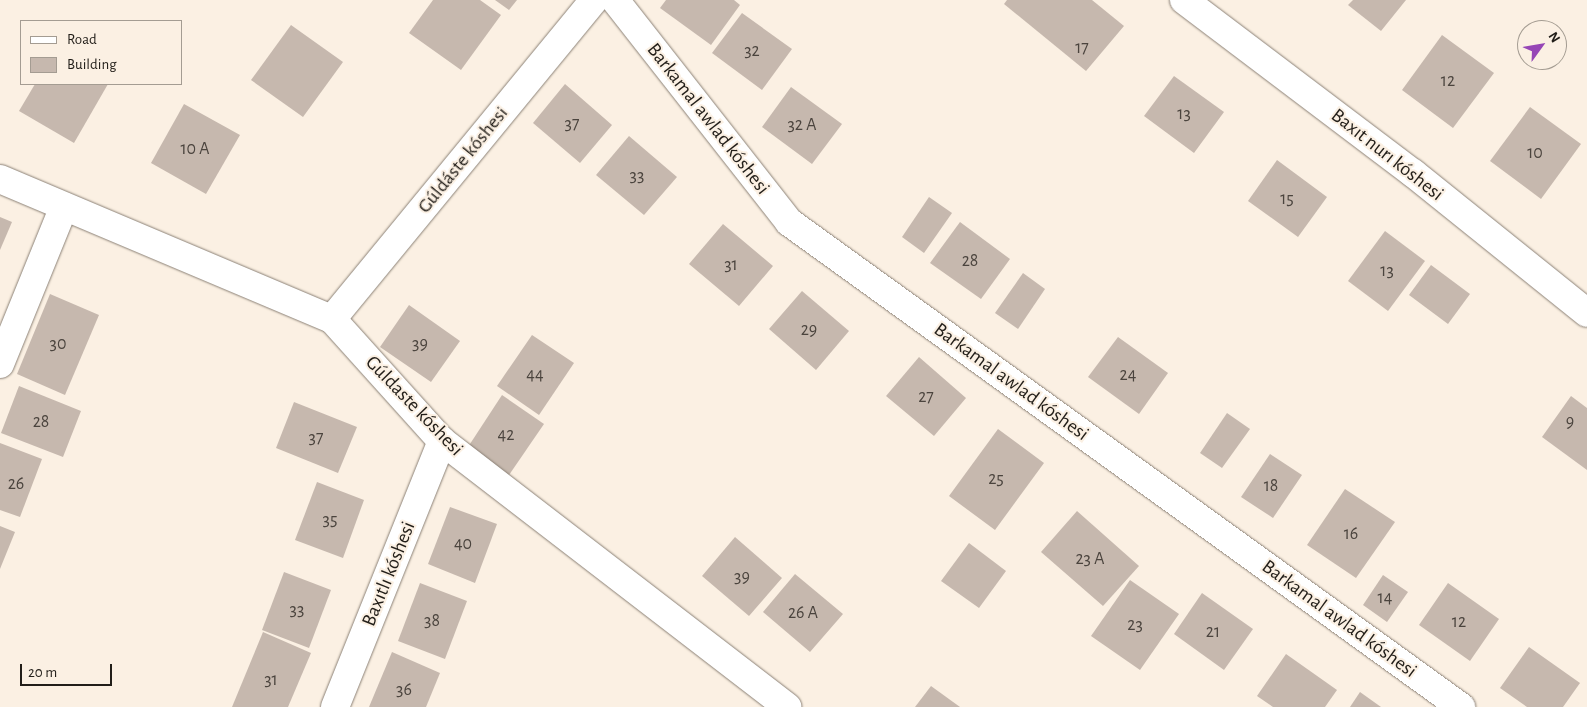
<!DOCTYPE html>
<html>
<head>
<meta charset="utf-8">
<style>
	body { margin:0 }
	#map { position:relative; width:1587px; height:707px; overflow:hidden; background:#fbf0e3; font-family:"Alegreya Sans",sans-serif }
	div>[style] { position:absolute }
	.building>* { inset:0; background:#c6b8ae }
	.roads { filter:drop-shadow(0 0 1px #8b8176) drop-shadow(0 0 1px #8b8176) }
	.street>* { height:28px; margin:-14px; padding:0 14px; transform-origin:14px; border-radius:14px; background:#fff }
	span { translate:-50% -50%; white-space:nowrap; text-align:center; line-height:1.15; -webkit-text-stroke:4px #fbf0e3; paint-order:stroke }
	.number-label { font-size:18px; color:#4b443e }
	.number-label span { -webkit-text-stroke-width:0 }
	.street-label { font-size:20px; color:#221e19 }
	.legend { position:absolute; left:20px; top:20px; width:162px; height:65px; box-sizing:border-box; background:#fbf0e3; border:1px solid #a49c92; margin:0; padding:6px 9px; list-style:none; font-size:15px; color:#221e19 }
	.legend li { display:flex; align-items:center; gap:10px; height:25px }
	.legend b { width:25px; border:1px solid #a49c92 }
	.north { position:absolute; left:1517px; top:20px; width:50px; height:50px; box-sizing:border-box; background:#fbf0e3; border:1px solid #a49c92; border-radius:50%; rotate:58deg; font-size:14px; font-weight:700; line-height:20px; text-align:center; color:#221e19 }
	.north::after { content:''; display:block; margin:auto; width:18px; height:22px; background:#9646b6; clip-path:polygon(50% 0,100% 100%,50% 72%,0 100%) }
	.scale { position:absolute; left:20px; top:664px; width:92px; height:22px; box-sizing:border-box; border:2px solid #221e19; border-top:0; padding-left:6px; font-size:15px; line-height:18px; white-space:nowrap; color:#221e19; -webkit-text-stroke:4px #fbf0e3; paint-order:stroke }
</style>
</head>
<body>
<div id="map">
	<div class="building">
		<div style="clip-path:polygon(433px 0,480px 0,501px 15px,461px 70px,409px 33px)"></div>
		<div style="clip-path:polygon(495px 0,517px 0,509px 10px)"></div>
		<div style="clip-path:polygon(666px 0,734px 0,740px 5px,711px 45px,660px 8px)"></div>
		<div style="clip-path:polygon(1007px 0,1092px 0,1124px 26px,1086px 71px,1004px 4px)"></div>
		<div style="clip-path:polygon(1353px 0,1406px 0,1381px 31px,1348px 5px)"></div>
		<div style="clip-path:polygon(742px 13px,792px 49px,762px 90px,712px 53px)"></div>
		<div style="clip-path:polygon(291px 25px,343px 62px,303px 117px,251px 80px)"></div>
		<div style="clip-path:polygon(1442px 35px,1494px 73px,1453px 128px,1402px 90px)"></div>
		<div style="clip-path:polygon(1174px 76px,1224px 112px,1194px 153px,1144px 116px)"></div>
		<div style="clip-path:polygon(35px 84px,108px 84px,74px 143px,19px 111px)"></div>
		<div style="clip-path:polygon(565px 84px,612px 125px,580px 163px,533px 123px)"></div>
		<div style="clip-path:polygon(791px 87px,842px 124px,812px 164px,762px 127px)"></div>
		<div style="clip-path:polygon(184px 104px,240px 135px,206px 194px,151px 163px)"></div>
		<div style="clip-path:polygon(1530px 107px,1581px 144px,1541px 199px,1490px 161px)"></div>
		<div style="clip-path:polygon(629px 136px,677px 177px,644px 215px,596px 175px)"></div>
		<div style="clip-path:polygon(1277px 160px,1327px 197px,1298px 237px,1248px 201px)"></div>
		<div style="clip-path:polygon(929px 197px,952px 213px,924px 253px,902px 237px)"></div>
		<div style="clip-path:polygon(0 217px,12px 222px,0 250px)"></div>
		<div style="clip-path:polygon(960px 222px,1010px 259px,981px 299px,930px 263px)"></div>
		<div style="clip-path:polygon(723px 224px,773px 266px,739px 306px,689px 264px)"></div>
		<div style="clip-path:polygon(1385px 231px,1425px 261px,1388px 311px,1348px 281px)"></div>
		<div style="clip-path:polygon(1431px 265px,1470px 294px,1448px 324px,1409px 295px)"></div>
		<div style="clip-path:polygon(1023px 273px,1045px 289px,1018px 329px,995px 313px)"></div>
		<div style="clip-path:polygon(802px 291px,849px 331px,816px 370px,769px 329px)"></div>
		<div style="clip-path:polygon(50px 294px,99px 315px,65px 395px,17px 374px)"></div>
		<div style="clip-path:polygon(409px 305px,460px 341px,431px 382px,380px 347px)"></div>
		<div style="clip-path:polygon(532px 335px,574px 363px,539px 415px,497px 386px)"></div>
		<div style="clip-path:polygon(1118px 337px,1168px 373px,1139px 414px,1088px 377px)"></div>
		<div style="clip-path:polygon(919px 357px,966px 398px,934px 436px,886px 396px)"></div>
		<div style="clip-path:polygon(19px 386px,81px 411px,63px 457px,1px 433px)"></div>
		<div style="clip-path:polygon(502px 395px,544px 424px,509px 475px,468px 447px)"></div>
		<div style="clip-path:polygon(1571px 396px,1587px 408px,1587px 470px,1542px 437px)"></div>
		<div style="clip-path:polygon(294px 402px,357px 427px,338px 473px,276px 448px)"></div>
		<div style="clip-path:polygon(1227px 413px,1250px 429px,1222px 468px,1200px 453px)"></div>
		<div style="clip-path:polygon(998px 429px,1044px 463px,995px 530px,949px 496px)"></div>
		<div style="clip-path:polygon(0 443px,42px 459px,20px 517px,0 510px)"></div>
		<div style="clip-path:polygon(1270px 454px,1302px 475px,1273px 518px,1241px 497px)"></div>
		<div style="clip-path:polygon(317px 482px,364px 500px,343px 558px,295px 540px)"></div>
		<div style="clip-path:polygon(1345px 489px,1395px 522px,1356px 578px,1307px 545px)"></div>
		<div style="clip-path:polygon(450px 507px,497px 524px,475px 583px,428px 564px)"></div>
		<div style="clip-path:polygon(1077px 511px,1139px 566px,1103px 606px,1041px 552px)"></div>
		<div style="clip-path:polygon(0 526px,15px 532px,0 569px)"></div>
		<div style="clip-path:polygon(735px 537px,782px 578px,749px 616px,702px 576px)"></div>
		<div style="clip-path:polygon(969px 543px,1006px 571px,979px 608px,941px 581px)"></div>
		<div style="clip-path:polygon(284px 572px,331px 590px,309px 648px,262px 630px)"></div>
		<div style="clip-path:polygon(795px 574px,843px 614px,810px 652px,763px 612px)"></div>
		<div style="clip-path:polygon(1383px 575px,1408px 592px,1387px 622px,1363px 605px)"></div>
		<div style="clip-path:polygon(1130px 580px,1179px 614px,1140px 670px,1091px 636px)"></div>
		<div style="clip-path:polygon(420px 583px,467px 601px,445px 659px,398px 641px)"></div>
		<div style="clip-path:polygon(1448px 583px,1499px 619px,1470px 661px,1419px 625px)"></div>
		<div style="clip-path:polygon(1202px 593px,1253px 629px,1224px 670px,1174px 634px)"></div>
		<div style="clip-path:polygon(263px 632px,311px 653px,288px 707px,232px 707px)"></div>
		<div style="clip-path:polygon(1529px 647px,1580px 683px,1563px 707px,1527px 707px,1500px 688px)"></div>
		<div style="clip-path:polygon(392px 652px,440px 673px,426px 707px,369px 707px)"></div>
		<div style="clip-path:polygon(1286px 654px,1337px 690px,1325px 707px,1273px 707px,1257px 696px)"></div>
		<div style="clip-path:polygon(931px 686px,960px 707px,915px 707px)"></div>
		<div style="clip-path:polygon(1360px 692px,1381px 707px,1350px 707px)"></div>
	</div>
	<div class="roads">
		<div class="street">
			<div style="left:615px;top:0;width:282px;rotate:51.9deg"></div>
			<div style="left:789px;top:222px;width:829px;rotate:35.82deg"></div>
			<div style="left:1184px;top:0;width:287px;rotate:37.1deg"></div>
			<div style="left:1413px;top:173px;width:223px;rotate:38.8deg"></div>
			<div style="left:0;top:179px;width:360px;rotate:22.9deg"></div>
			<div style="left:332px;top:319px;width:164px;rotate:48deg"></div>
			<div style="left:442px;top:441px;width:436px;rotate:37.6deg"></div>
			<div style="left:332px;top:319px;width:413px;rotate:-50.6deg"></div>
			<div style="left:0;top:364px;width:170px;rotate:-67.9deg"></div>
			<div style="left:335px;top:707px;width:287px;rotate:-68.1deg"></div>
		</div>
	</div>
	<div class="number-label">
		<span style="left:1082px;top:48px">17</span>
		<span style="left:752px;top:51px">32</span>
		<span style="left:1448px;top:81px">12</span>
		<span style="left:1184px;top:114px">13</span>
		<span style="left:572px;top:124px">37</span>
		<span style="left:802px;top:125px">32 А</span>
		<span style="left:195px;top:149px">10 А</span>
		<span style="left:1535px;top:153px">10</span>
		<span style="left:637px;top:176px">33</span>
		<span style="left:1287px;top:199px">15</span>
		<span style="left:970px;top:261px">28</span>
		<span style="left:731px;top:265px">31</span>
		<span style="left:1387px;top:271px">13</span>
		<span style="left:809px;top:330px">29</span>
		<span style="left:58px;top:344px">30</span>
		<span style="left:420px;top:344px">39</span>
		<span style="left:535px;top:375px">44</span>
		<span style="left:1128px;top:375px">24</span>
		<span style="left:926px;top:397px">27</span>
		<span style="left:41px;top:422px">28</span>
		<span style="left:1570px;top:422px">9</span>
		<span style="left:506px;top:435px">42</span>
		<span style="left:316px;top:438px">37</span>
		<span style="left:996px;top:479px">25</span>
		<span style="left:16px;top:484px">26</span>
		<span style="left:1271px;top:486px">18</span>
		<span style="left:330px;top:520px">35</span>
		<span style="left:1351px;top:534px">16</span>
		<span style="left:463px;top:544px">40</span>
		<span style="left:1090px;top:559px">23 А</span>
		<span style="left:742px;top:577px">39</span>
		<span style="left:1385px;top:598px">14</span>
		<span style="left:297px;top:610px">33</span>
		<span style="left:803px;top:613px">26 А</span>
		<span style="left:432px;top:621px">38</span>
		<span style="left:1459px;top:622px">12</span>
		<span style="left:1135px;top:625px">23</span>
		<span style="left:1213px;top:632px">21</span>
		<span style="left:271px;top:680px">31</span>
		<span style="left:404px;top:690px">36</span>
	</div>
	<div class="street-label">
		<span style="left:708px;top:119px;rotate:52deg">Barkamal awlad kóshesi</span>
		<span style="left:1387px;top:155px;rotate:38deg">Baxıt nurı kóshesi</span>
		<span style="left:463px;top:160px;rotate:-51deg">Gúldáste kóshesi</span>
		<span style="left:1011px;top:382px;rotate:36deg">Barkamal awlad kóshesi</span>
		<span style="left:414px;top:406px;rotate:46deg">Gúldaste kóshesi</span>
		<span style="left:389px;top:574px;rotate:-68deg">Baxıtlı kóshesi</span>
		<span style="left:1339px;top:619px;rotate:36deg">Barkamal awlad kóshesi</span>
	</div>
	<ul class="legend">
	<li><b style="height:6px;background:#fff"></b>Road</li>
	<li><b style="height:14px;background:#c6b8ae"></b>Building</li>
	</ul>
	<div class="north">N</div>
	<div class="scale">20 m</div>
</div>
</body>
</html>
